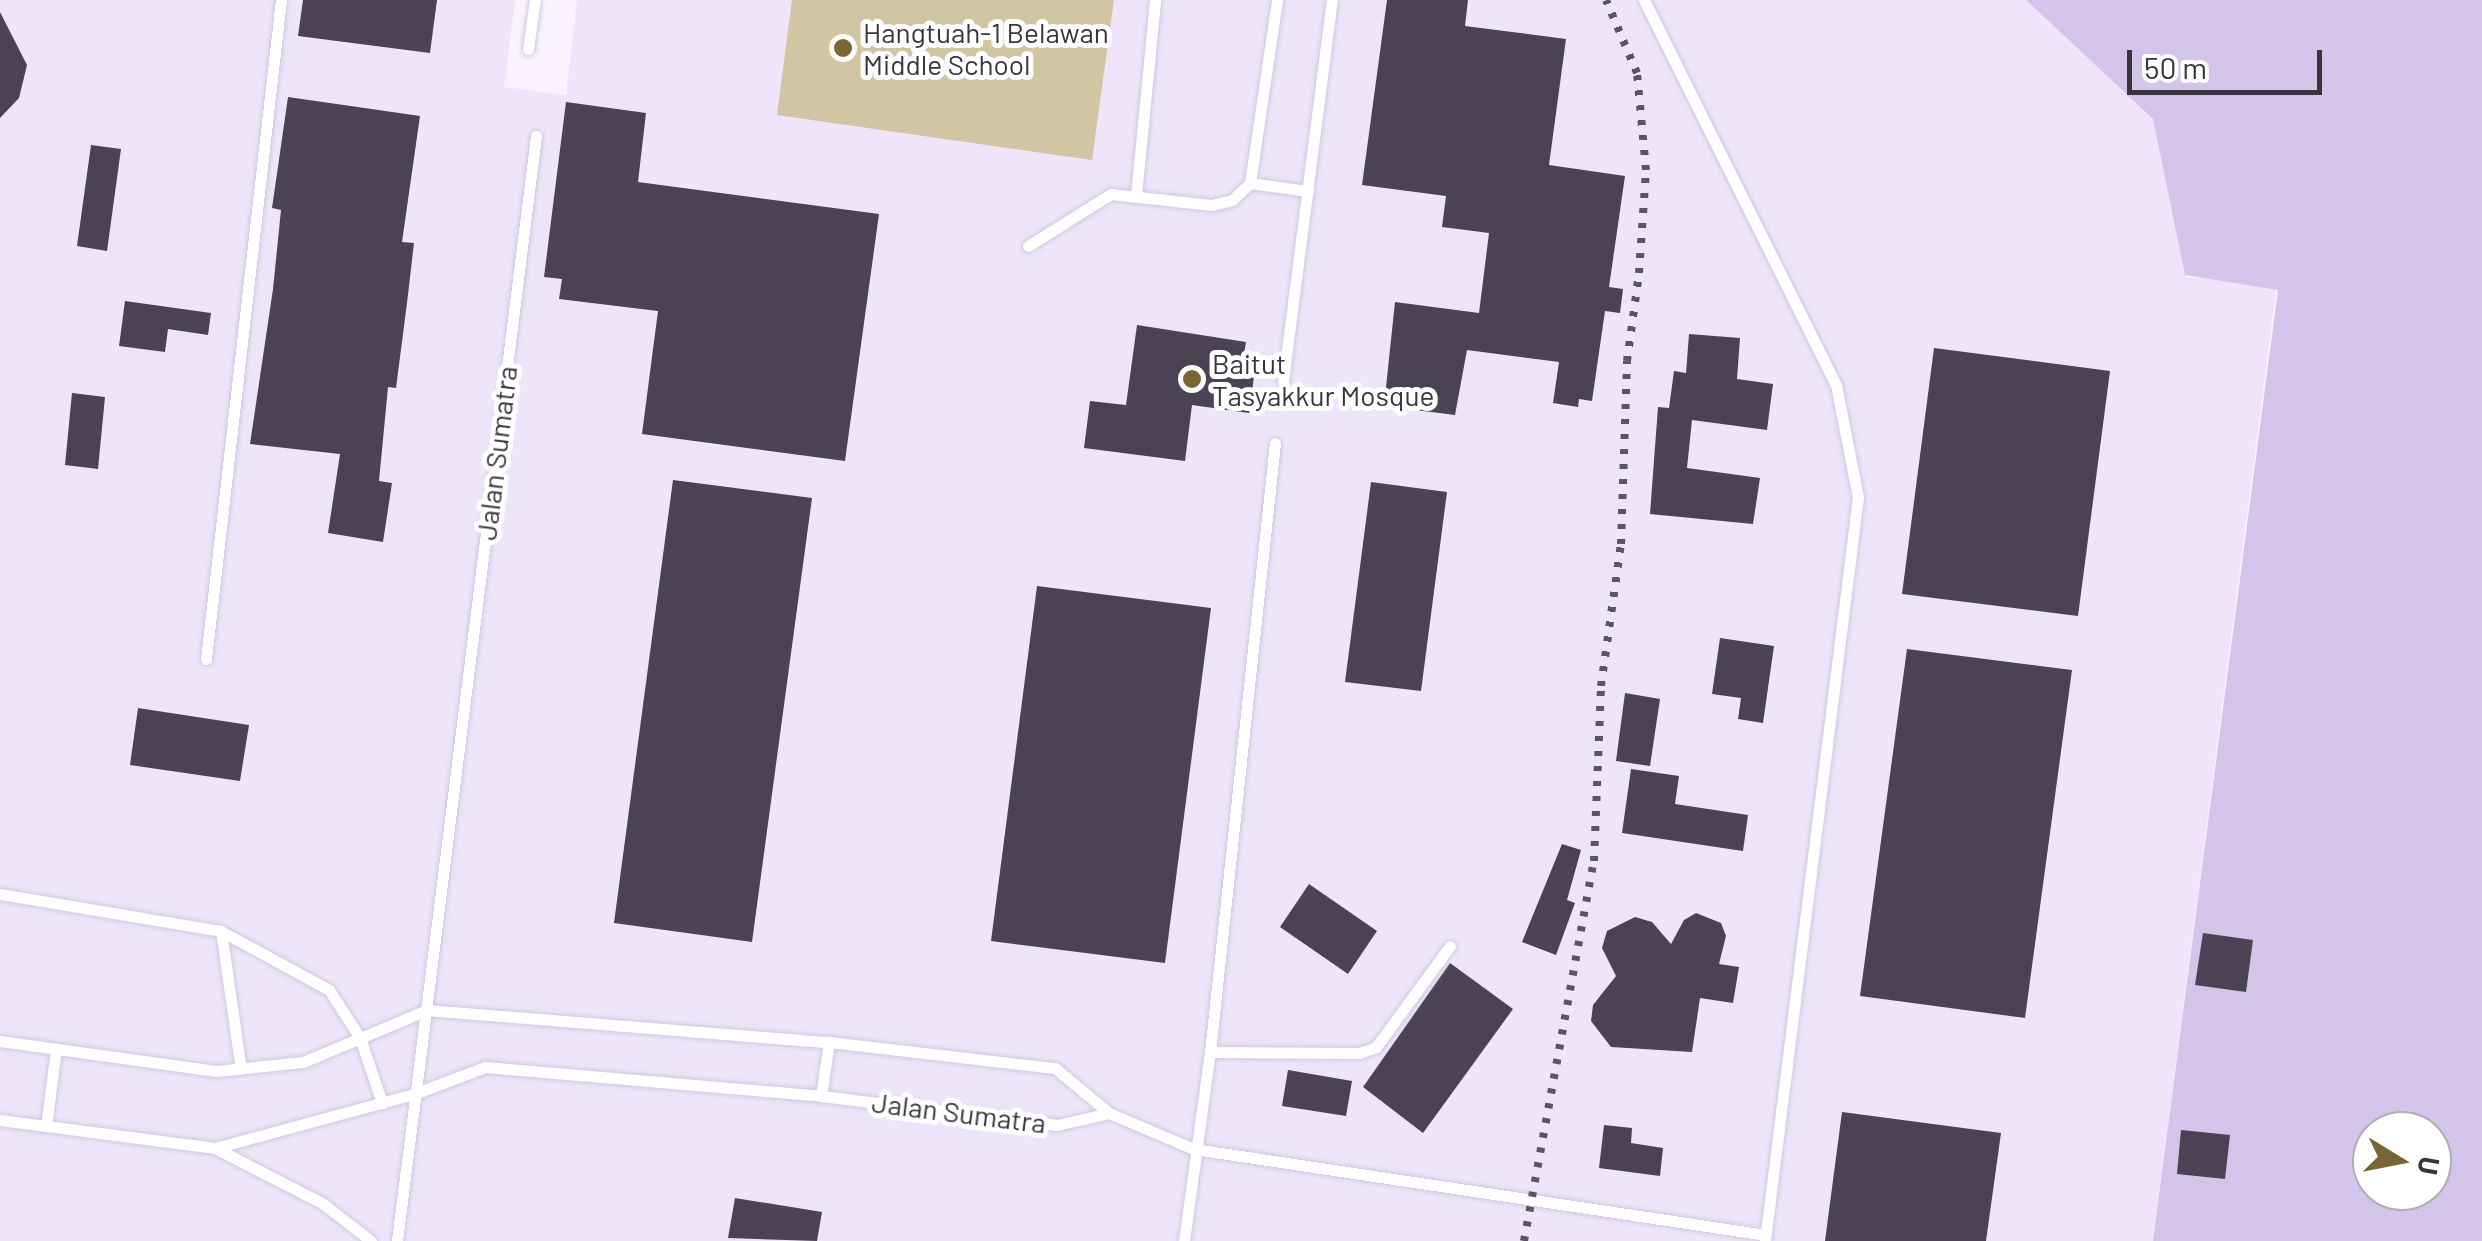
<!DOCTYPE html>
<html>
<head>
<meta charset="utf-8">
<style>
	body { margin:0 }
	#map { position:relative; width:2482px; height:1241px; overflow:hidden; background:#f8f3ff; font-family:Barlow,sans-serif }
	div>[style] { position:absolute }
	.built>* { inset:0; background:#eee5fb }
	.green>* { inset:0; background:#d1c5a4 }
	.water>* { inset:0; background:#d4c4e9 }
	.building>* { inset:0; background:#4a4353 }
	.roads { filter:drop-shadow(0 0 2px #d1c8dc) drop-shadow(0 0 2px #d1c8dc) }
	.service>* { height:11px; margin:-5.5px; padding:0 5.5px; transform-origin:5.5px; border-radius:5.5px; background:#fff }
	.rail>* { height:8px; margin-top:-4px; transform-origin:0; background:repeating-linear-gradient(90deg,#5a565e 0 5px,transparent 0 15px) }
	.dots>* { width:28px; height:28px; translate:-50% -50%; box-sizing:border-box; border:5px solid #fff; border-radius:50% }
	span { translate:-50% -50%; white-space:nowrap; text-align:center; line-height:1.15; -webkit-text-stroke:10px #fff; paint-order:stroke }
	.poi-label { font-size:28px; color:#39353d }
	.left { translate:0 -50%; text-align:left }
	.street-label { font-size:28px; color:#39353d }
	.north { position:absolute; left:2352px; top:1111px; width:100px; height:100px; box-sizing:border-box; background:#fff; border:2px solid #b0aeb1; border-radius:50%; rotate:100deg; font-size:28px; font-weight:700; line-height:40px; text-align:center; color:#39353d }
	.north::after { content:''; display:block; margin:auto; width:35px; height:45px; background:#776634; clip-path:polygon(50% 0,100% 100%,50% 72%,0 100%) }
	.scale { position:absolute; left:2127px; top:50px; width:195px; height:45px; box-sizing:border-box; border:5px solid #39353d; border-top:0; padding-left:12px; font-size:30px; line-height:35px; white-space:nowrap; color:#39353d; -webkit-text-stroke:8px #fff; paint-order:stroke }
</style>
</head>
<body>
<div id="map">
	<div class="built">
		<div style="clip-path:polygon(0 0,515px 0,504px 87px,566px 95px,577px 0,2026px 0,2156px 116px,2186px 277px,2277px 282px,2153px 1241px,0 1241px)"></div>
	</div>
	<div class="green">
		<div style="clip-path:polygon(792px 0,1114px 0,1092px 160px,777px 115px)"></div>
	</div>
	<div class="water">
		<div style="clip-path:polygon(evenodd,2026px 0,2482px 0,2482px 1241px,2153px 1241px,2278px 290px,2185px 275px,2153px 119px,2026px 0,2372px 1131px,2432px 1131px,2432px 1191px,2372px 1191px,2372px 1131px)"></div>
	</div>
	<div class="building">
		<div style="clip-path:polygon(303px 0,437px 0,430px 53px,298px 36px)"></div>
		<div style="clip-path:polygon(1387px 0,1468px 0,1465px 26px,1566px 39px,1549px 165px,1625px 176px,1609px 287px,1623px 289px,1620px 313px,1605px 311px,1592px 401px,1579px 399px,1578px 407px,1553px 403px,1559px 362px,1467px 350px,1455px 415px,1384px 406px,1395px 302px,1479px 313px,1489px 233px,1442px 227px,1446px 196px,1362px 185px)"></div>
		<div style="clip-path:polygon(0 12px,27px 65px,19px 98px,0 118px)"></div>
		<div style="clip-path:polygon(288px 97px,420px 116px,402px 242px,414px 243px,407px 303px,396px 388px,388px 387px,379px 481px,392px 483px,383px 542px,328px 533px,340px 454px,250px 444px,273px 289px,281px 210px,272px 208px)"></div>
		<div style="clip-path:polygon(566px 102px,646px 113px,638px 182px,879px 214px,845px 461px,642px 434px,658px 311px,559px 299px,562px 279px,544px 277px)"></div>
		<div style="clip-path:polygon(91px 145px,121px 149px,107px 251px,77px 246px)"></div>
		<div style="clip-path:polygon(125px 301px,211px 313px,208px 335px,168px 329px,165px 352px,119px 346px)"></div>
		<div style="clip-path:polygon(1137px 325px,1246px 342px,1243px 360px,1256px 362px,1249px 413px,1192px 405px,1185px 461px,1084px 448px,1090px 401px,1126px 405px)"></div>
		<div style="clip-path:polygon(1689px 334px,1740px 338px,1737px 379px,1773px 384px,1767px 430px,1692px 420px,1687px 468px,1760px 478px,1753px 524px,1650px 514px,1658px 407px,1669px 408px,1674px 371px,1686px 373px)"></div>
		<div style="clip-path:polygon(1934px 348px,2110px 371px,2078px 616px,1902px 594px)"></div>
		<div style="clip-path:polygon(72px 393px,105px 397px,98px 469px,65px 465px)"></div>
		<div style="clip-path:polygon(673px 480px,812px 498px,752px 942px,614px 923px)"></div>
		<div style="clip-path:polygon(1371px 482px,1447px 492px,1421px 691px,1345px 682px)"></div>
		<div style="clip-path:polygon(1037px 586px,1211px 608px,1165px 963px,991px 941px)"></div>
		<div style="clip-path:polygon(1720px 638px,1774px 646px,1763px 723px,1738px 719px,1741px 698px,1712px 694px)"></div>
		<div style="clip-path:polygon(1907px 649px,2072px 670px,2025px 1018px,1860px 996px)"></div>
		<div style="clip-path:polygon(1625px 693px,1660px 699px,1650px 766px,1616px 761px)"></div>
		<div style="clip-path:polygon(138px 708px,249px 725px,240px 781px,130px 765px)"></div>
		<div style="clip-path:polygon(1631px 769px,1679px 776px,1675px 804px,1748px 815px,1743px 851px,1622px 833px)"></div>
		<div style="clip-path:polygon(1562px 844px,1581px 850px,1567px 900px,1575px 903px,1556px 955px,1522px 942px)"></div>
		<div style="clip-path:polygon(1309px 884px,1377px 931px,1348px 974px,1280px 927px)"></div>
		<div style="clip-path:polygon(1696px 913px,1721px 923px,1726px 936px,1719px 964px,1739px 967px,1733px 1003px,1700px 998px,1692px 1052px,1611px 1047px,1591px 1021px,1593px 1005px,1616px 976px,1602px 948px,1607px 931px,1635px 917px,1652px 922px,1671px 944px,1684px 920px)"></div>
		<div style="clip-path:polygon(2203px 933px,2253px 940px,2246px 992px,2195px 985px)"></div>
		<div style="clip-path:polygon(1450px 963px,1513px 1009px,1423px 1133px,1363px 1087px)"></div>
		<div style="clip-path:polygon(1288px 1070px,1352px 1081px,1346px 1116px,1282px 1106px)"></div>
		<div style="clip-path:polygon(1842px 1112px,2001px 1133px,1986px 1241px,1825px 1241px)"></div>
		<div style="clip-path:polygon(1604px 1125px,1632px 1128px,1631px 1143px,1663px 1148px,1660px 1176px,1599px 1168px)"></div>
		<div style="clip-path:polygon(2181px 1130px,2230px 1135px,2225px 1179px,2177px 1174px)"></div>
		<div style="clip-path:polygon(735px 1198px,822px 1212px,817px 1241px,728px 1238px)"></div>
	</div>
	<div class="roads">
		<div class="service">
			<div style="left:1644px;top:0;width:430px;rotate:63.5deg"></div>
			<div style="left:1836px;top:385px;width:114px;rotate:78.9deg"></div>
			<div style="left:1858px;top:497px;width:750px;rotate:97.13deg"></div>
			<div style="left:528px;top:49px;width:49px;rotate:-81.9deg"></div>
			<div style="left:1250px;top:183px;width:59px;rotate:7.9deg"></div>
			<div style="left:1136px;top:195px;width:196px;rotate:-84.4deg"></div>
			<div style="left:1028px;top:246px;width:98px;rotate:-32.1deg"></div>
			<div style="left:1111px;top:194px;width:101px;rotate:6.3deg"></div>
			<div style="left:1211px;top:205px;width:22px;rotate:-13deg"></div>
			<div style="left:1232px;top:200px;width:25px;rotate:-43deg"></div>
			<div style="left:1250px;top:183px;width:185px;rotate:-81.6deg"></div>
			<div style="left:1283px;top:381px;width:384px;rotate:-82.7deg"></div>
			<div style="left:206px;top:659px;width:663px;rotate:-83.51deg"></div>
			<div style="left:0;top:894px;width:224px;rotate:9.5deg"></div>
			<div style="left:221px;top:931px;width:123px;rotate:28.6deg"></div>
			<div style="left:329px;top:990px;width:57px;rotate:57.1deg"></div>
			<div style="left:360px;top:1038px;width:69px;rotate:71.3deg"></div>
			<div style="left:221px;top:931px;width:139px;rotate:81.8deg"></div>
			<div style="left:0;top:1041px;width:218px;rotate:7.9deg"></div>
			<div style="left:216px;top:1071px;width:87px;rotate:-5.9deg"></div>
			<div style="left:303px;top:1062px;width:134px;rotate:-22.8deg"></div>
			<div style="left:427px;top:1010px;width:403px;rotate:4.6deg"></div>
			<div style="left:829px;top:1042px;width:227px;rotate:6.6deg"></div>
			<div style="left:1055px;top:1068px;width:70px;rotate:39.8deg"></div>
			<div style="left:1109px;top:1113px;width:92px;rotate:23deg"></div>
			<div style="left:1194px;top:1149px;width:578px;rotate:8.55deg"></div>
			<div style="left:1210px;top:1052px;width:149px;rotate:0.4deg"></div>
			<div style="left:1359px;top:1053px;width:18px;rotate:-19deg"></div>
			<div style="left:1376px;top:1047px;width:125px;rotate:-53.8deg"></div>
			<div style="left:821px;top:1096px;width:55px;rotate:-81.6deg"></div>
			<div style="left:0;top:1120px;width:217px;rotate:7.4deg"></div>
			<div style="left:215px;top:1148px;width:206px;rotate:-15.2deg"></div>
			<div style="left:414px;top:1094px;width:76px;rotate:-20.8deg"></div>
			<div style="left:485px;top:1067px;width:337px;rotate:4.9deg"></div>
			<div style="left:821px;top:1096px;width:238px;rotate:7deg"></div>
			<div style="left:1057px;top:1125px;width:53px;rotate:-13deg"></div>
			<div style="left:46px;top:1126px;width:78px;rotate:-82.6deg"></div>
			<div style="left:215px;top:1148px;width:120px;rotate:27.2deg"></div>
			<div style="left:322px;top:1203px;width:62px;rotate:37.8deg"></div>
			<div style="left:397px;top:1241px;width:1114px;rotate:-82.83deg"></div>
			<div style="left:1184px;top:1241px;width:191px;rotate:-82.2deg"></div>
			<div style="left:1210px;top:1052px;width:612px;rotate:-83.91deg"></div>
		</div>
	</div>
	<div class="rail">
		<div style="left:1524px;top:1241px;width:386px;rotate:-79.6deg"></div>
		<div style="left:1594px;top:861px;width:175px;rotate:-87.7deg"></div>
		<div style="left:1601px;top:686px;width:143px;rotate:-82deg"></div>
		<div style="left:1621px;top:544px;width:183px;rotate:-88.1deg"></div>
		<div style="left:1627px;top:361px;width:89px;rotate:-82.2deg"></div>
		<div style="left:1639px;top:273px;width:103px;rotate:-86.1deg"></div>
		<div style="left:1646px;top:170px;width:97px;rotate:-95.3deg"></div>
		<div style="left:1637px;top:73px;width:79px;rotate:-113deg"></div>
	</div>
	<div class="dots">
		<div style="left:843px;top:48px;background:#776634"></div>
		<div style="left:1192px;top:379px;background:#776634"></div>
	</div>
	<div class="poi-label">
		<span class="left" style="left:863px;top:48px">Hangtuah-1 Belawan<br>Middle School</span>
		<span class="left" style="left:1212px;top:379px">Baitut<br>Tasyakkur Mosque</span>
	</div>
	<div class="street-label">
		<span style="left:496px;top:453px;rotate:-83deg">Jalan Sumatra</span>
		<span style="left:959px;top:1112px;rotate:7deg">Jalan Sumatra</span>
	</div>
	<div class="north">U</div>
	<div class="scale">50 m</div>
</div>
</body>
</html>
